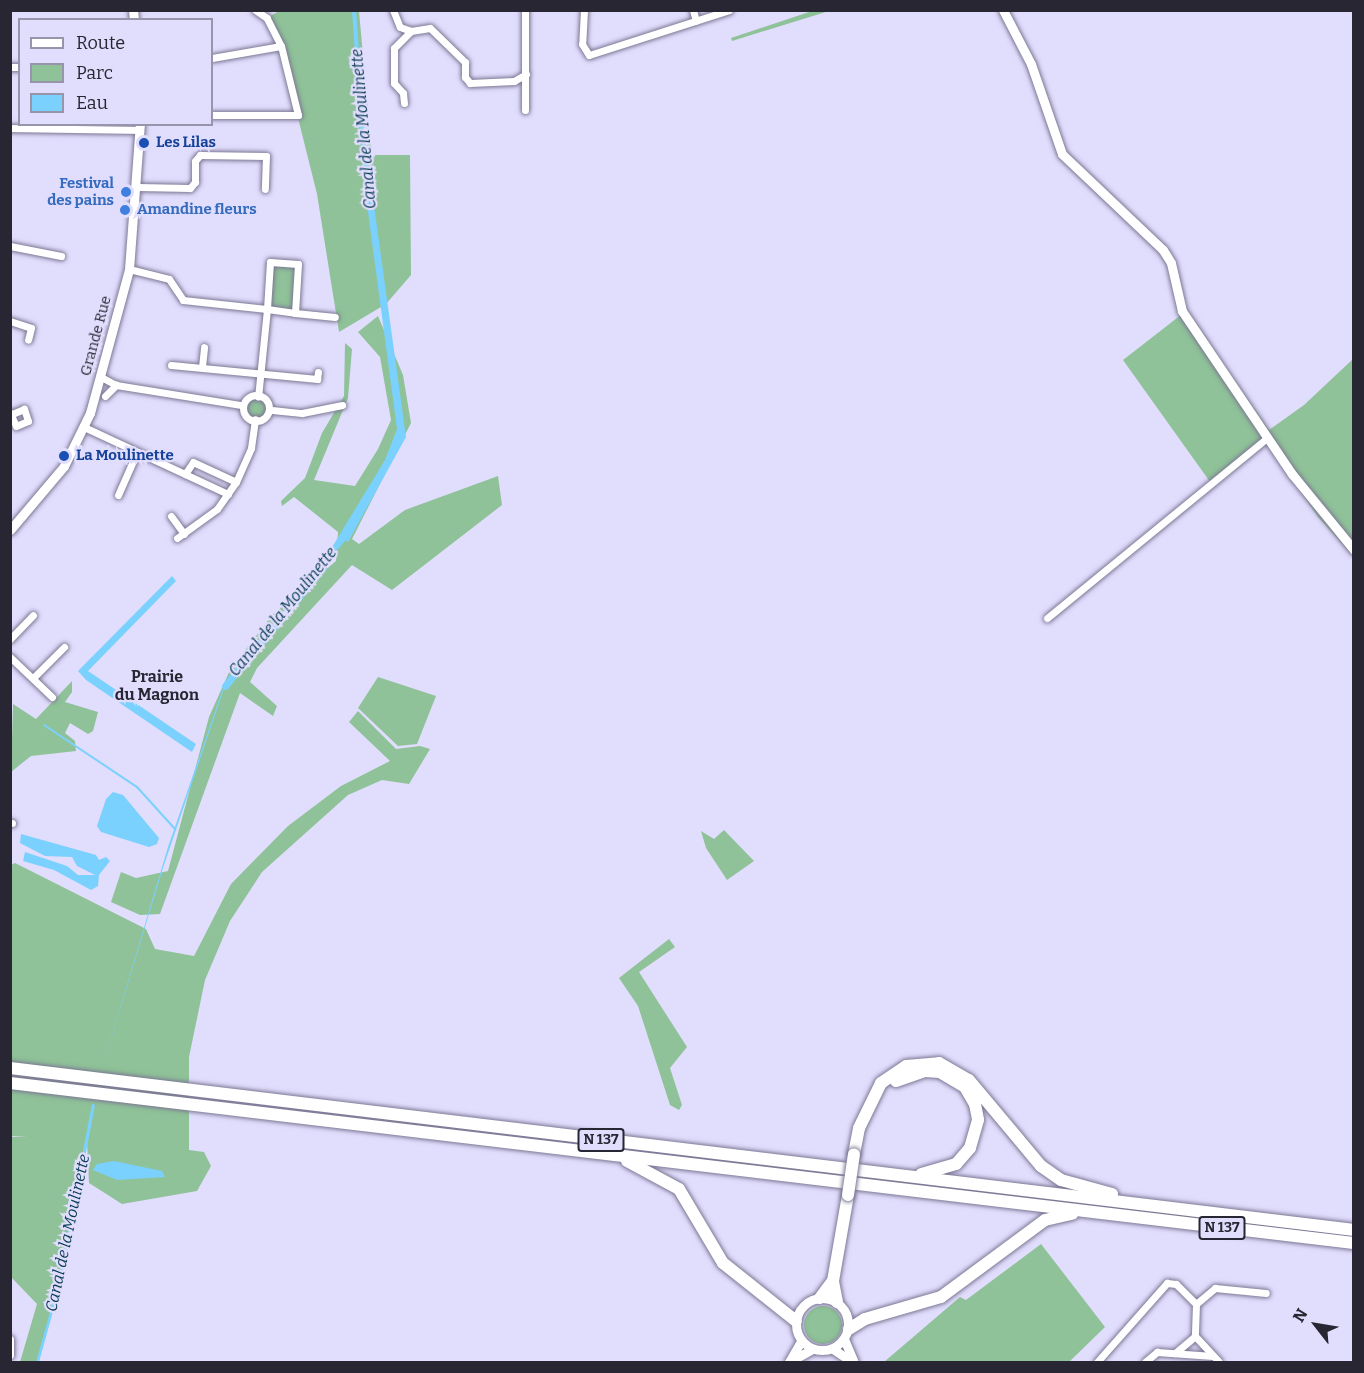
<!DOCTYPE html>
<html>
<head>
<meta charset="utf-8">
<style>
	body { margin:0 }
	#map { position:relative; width:1364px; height:1373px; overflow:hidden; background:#e1ddfd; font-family:Bitter,serif }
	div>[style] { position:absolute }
	.green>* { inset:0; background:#8fc298 }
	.round { border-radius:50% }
	.water>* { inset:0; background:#7bd1fd }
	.stream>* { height:2px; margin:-1px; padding:0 1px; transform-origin:1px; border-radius:1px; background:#7bd1fd }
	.canal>* { height:7px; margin:-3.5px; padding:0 3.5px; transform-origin:3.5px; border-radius:3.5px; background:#7bd1fd }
	.roads { filter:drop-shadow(0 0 2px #7c7894) drop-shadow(0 0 2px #7c7894) }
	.street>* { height:7px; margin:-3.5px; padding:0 3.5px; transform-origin:3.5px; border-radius:3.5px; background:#fff }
	.street>.ring { margin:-3.5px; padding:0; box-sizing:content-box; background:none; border:7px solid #fff; border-radius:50% }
	.secondary>* { height:9px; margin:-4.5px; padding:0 4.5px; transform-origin:4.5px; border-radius:4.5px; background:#fff }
	.secondary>.ring { margin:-4.5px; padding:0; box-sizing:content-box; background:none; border:9px solid #fff; border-radius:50% }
	.highway>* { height:12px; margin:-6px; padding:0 6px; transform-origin:6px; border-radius:6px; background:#fff }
	.bridges { filter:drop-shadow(0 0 2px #7c7894) drop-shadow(0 0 2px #7c7894) }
	.highway-bridge>* { height:12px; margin:-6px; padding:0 6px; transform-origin:6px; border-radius:6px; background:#fff }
	.dots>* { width:16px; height:16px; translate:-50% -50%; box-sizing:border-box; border:3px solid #e1ddfd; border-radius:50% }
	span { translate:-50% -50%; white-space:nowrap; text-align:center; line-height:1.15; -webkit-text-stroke:4.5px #e1ddfd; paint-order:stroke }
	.shield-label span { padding:2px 4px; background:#e1ddfd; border:2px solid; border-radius:4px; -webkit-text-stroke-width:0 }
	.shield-label { font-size:14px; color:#282632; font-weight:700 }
	.transit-label { font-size:15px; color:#164399; font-weight:700 }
	.left { translate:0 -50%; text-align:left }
	.shop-label { font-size:15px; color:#366cbe; font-weight:700 }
	.right { translate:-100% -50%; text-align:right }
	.street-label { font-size:15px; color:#282632 }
	.water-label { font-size:16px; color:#083c52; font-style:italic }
	.neighbourhood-label { font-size:16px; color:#282632; font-weight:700 }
	.frame { position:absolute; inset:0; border:12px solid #282632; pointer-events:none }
	.legend { position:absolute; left:18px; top:18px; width:195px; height:108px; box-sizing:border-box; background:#e1ddfd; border:2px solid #9794ac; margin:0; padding:8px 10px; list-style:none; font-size:18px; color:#282632 }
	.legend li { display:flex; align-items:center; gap:12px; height:30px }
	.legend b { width:30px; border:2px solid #9794ac }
	.north { position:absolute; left:1286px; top:1295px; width:60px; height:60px; -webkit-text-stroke:4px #e1ddfd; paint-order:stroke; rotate:301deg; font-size:16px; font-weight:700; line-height:24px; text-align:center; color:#282632 }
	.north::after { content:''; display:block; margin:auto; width:21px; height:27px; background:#282632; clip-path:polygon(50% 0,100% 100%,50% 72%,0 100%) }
</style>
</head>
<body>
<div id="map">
	<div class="green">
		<div style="clip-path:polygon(279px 11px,359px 11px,372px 155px,410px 155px,411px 275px,386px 304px,339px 332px,317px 194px,280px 46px,267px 18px)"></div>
		<div style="clip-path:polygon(812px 11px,829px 11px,732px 41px,731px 38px)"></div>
		<div style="clip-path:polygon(270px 262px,298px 264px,295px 313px,267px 309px)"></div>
		<div style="clip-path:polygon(1186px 311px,1269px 430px,1304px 405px,1353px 359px,1353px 556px,1318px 517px,1270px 446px,1262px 444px,1213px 486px,1123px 360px)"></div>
		<div style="clip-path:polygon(378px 316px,403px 375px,411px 423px,352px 539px,359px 544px,405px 510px,498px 476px,502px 505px,392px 590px,352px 565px,257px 668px,250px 682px,277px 706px,273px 716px,240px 693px,160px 914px,140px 915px,111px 902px,121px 872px,136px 878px,168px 871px,209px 717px,230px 670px,273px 614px,336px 561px,338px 532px,294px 497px,282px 506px,281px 501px,305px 478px,322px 433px,344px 396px,345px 343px,352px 349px,348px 398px,314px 480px,355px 486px,378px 449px,391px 420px,380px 357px,358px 332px)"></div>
		<div class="round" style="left:243px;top:395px;width:26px;height:26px"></div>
		<div style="clip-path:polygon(378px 677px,436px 696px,417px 744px,398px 746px,358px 708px)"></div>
		<div style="clip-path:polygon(72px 681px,72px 692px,65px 702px,98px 712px,93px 731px,88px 734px,70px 723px,65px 733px,75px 741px,76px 751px,31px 756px,11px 772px,13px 704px,36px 719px)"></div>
		<div style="clip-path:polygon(358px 711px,396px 749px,420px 746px,430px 749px,409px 784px,382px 780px,348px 795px,262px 872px,230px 921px,205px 980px,189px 1057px,189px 1150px,204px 1152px,211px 1166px,197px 1191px,122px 1204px,89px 1183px,87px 1142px,66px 1255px,38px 1362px,20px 1362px,37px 1304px,11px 1277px,11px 1137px,27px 1137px,11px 1136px,11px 865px,15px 863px,146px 929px,155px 949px,194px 956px,231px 884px,288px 826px,341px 786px,390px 761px,349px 722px)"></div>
		<div style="clip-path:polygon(724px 830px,754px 861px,727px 880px,706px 848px,701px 831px,714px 839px)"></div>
		<div style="clip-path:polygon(669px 939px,675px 947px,639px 972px,687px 1047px,670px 1068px,682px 1105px,679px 1110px,670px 1105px,638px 1006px,619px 978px)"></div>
		<div style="clip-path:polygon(1041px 1244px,1105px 1327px,1069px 1362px,884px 1362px,960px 1297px,966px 1300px)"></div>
		<div class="round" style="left:804px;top:1306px;width:38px;height:38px"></div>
	</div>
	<div class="water">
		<div style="clip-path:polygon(352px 11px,356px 11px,367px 155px,406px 437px,348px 542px,346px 540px,329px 559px,227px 680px,163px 868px,102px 1069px,168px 847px,226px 680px,320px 567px,385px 460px,397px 429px,364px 182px)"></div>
		<div style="clip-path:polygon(172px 576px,176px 581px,88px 671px,196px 744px,192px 752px,86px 680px,78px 671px)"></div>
		<div style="clip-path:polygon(113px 792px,123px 795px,159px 838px,157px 844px,149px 847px,101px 832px,97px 826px,106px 799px)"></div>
		<div style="clip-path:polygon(21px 834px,96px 855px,99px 860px,106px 857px,110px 861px,99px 875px,98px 886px,91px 890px,54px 870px,23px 861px,25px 852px,67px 866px,78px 875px,95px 875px,77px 866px,72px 857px,45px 856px,20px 843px)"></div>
		<div style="clip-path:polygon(92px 1104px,95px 1105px,62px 1279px,39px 1362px,36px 1362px,57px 1287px)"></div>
		<div style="clip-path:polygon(114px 1161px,162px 1171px,165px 1177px,117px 1180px,93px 1170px,97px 1164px)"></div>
	</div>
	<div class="stream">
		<div style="left:44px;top:725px;width:112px;rotate:33.7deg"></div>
		<div style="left:137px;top:787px;width:57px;rotate:47.9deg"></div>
	</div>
	<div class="canal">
		<div style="left:225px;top:686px;width:154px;rotate:-50.5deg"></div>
	</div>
	<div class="roads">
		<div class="street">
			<div style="left:393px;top:10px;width:18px;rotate:68deg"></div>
			<div style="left:400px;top:27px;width:12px;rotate:20deg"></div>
			<div style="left:411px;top:31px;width:19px;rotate:-9deg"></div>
			<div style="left:430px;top:28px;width:49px;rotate:44.2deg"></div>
			<div style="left:465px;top:62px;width:15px;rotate:90deg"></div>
			<div style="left:465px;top:77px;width:8px;rotate:50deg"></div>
			<div style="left:470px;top:83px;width:44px;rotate:-2.6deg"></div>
			<div style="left:514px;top:81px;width:14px;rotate:-30deg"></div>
			<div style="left:584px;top:10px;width:34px;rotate:93deg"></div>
			<div style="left:582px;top:44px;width:13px;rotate:58deg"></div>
			<div style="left:589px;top:55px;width:147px;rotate:-17.8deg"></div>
			<div style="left:693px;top:10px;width:11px;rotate:75deg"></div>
			<div style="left:212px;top:58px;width:70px;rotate:-9.9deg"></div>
			<div style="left:10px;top:67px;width:10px"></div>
			<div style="left:404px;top:103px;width:10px;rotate:-96deg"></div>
			<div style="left:403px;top:93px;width:13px;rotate:-132deg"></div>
			<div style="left:394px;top:83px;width:35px;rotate:-90deg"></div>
			<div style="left:394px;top:48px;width:24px;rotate:-45deg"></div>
			<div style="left:525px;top:110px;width:100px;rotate:-90deg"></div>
			<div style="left:212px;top:115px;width:86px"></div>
			<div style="left:298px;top:115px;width:71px;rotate:-103.8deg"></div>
			<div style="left:281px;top:46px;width:31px;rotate:-117deg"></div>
			<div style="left:267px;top:18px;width:14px;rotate:-146deg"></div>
			<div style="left:10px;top:128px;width:130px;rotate:0.9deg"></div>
			<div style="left:138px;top:187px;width:52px;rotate:1.1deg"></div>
			<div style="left:190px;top:188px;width:8px;rotate:-50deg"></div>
			<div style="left:195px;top:182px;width:21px;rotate:-90deg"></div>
			<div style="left:195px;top:161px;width:8px;rotate:-50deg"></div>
			<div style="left:200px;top:155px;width:66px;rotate:0.9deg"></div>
			<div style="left:266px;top:156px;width:33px;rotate:92deg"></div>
			<div style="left:10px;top:246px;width:52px;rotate:11.1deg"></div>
			<div style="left:129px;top:269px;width:41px;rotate:14deg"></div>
			<div style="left:169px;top:279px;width:25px;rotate:56deg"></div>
			<div style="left:183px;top:300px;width:84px;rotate:6.1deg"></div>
			<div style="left:267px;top:309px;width:88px;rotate:95.8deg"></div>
			<div style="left:295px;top:313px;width:49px;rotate:-86.5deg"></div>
			<div style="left:298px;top:264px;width:28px;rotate:-176deg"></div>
			<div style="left:270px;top:262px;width:47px;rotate:93.7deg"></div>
			<div style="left:267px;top:309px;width:28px;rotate:8deg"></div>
			<div style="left:295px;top:313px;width:40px;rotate:5.7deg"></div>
			<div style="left:10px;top:321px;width:22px;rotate:18deg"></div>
			<div style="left:31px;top:328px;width:12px;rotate:104deg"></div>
			<div style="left:171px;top:365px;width:147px;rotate:5.5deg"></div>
			<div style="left:317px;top:379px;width:7px;rotate:-82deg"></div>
			<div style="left:202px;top:367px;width:20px;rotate:-84deg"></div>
			<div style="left:101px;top:377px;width:17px;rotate:28deg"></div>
			<div class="ring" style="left:243px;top:395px;width:19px;height:19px"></div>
			<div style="left:105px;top:396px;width:16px;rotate:-45deg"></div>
			<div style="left:116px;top:385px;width:127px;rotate:9.1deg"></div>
			<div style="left:272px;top:410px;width:30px;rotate:6deg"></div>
			<div style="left:302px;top:413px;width:41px;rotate:-11.3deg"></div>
			<div style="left:10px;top:413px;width:14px;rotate:65deg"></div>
			<div style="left:16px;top:426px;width:13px;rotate:-23deg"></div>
			<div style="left:28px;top:421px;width:13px;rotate:-108deg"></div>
			<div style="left:24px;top:409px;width:13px;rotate:157deg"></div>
			<div style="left:84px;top:427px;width:159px;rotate:25deg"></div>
			<div style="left:185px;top:474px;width:14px;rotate:-56deg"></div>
			<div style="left:193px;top:462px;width:47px;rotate:24.9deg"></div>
			<div style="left:118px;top:495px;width:47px;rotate:-66.2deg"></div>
			<div style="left:171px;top:516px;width:22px;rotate:54deg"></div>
			<div style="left:177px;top:538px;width:49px;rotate:-35.9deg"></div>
			<div style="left:217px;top:509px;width:33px;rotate:-55deg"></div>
			<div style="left:236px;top:482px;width:37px;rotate:-66deg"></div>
			<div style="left:251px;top:448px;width:29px;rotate:-82deg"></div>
			<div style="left:1047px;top:618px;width:284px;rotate:-39.3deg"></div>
			<div style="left:10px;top:639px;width:33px;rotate:-46deg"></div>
			<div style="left:10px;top:657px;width:58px;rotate:43.6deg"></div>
			<div style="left:33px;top:678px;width:44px;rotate:-45deg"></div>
			<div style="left:10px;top:823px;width:2px"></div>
			<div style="left:1196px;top:1304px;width:25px;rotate:-40deg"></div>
			<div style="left:1215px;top:1288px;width:51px;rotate:5.6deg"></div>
			<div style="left:10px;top:1339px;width:16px;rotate:90deg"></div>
			<div style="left:1175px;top:1353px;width:26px;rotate:-40deg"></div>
			<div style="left:1097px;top:1362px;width:106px;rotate:-48.5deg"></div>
			<div style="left:1167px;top:1283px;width:9px;rotate:6deg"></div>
			<div style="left:1176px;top:1284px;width:28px;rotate:45deg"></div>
			<div style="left:1196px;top:1304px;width:32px;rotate:92deg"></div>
			<div style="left:1195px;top:1336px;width:35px;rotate:47deg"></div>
			<div style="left:1145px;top:1362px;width:16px;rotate:-40deg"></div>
			<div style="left:1157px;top:1352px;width:56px;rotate:4.1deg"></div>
		</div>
		<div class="secondary">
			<div style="left:133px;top:10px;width:10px;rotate:84deg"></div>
			<div style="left:1003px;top:10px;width:61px;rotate:62.6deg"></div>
			<div style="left:1031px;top:64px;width:95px;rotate:71deg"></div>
			<div style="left:1062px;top:154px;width:139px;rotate:43.5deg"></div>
			<div style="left:1163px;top:250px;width:15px;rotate:58deg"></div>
			<div style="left:1171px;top:263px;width:49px;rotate:77.1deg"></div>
			<div style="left:1182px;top:311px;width:197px;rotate:56deg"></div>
			<div style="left:1292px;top:474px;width:98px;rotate:50.8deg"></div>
			<div style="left:10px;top:530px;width:84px;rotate:-49.8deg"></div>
			<div style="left:64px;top:466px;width:59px;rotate:-63.9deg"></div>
			<div style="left:90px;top:413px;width:149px;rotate:-74.8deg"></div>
			<div style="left:129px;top:269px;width:145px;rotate:-85.7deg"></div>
			<div class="ring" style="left:796px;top:1298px;width:43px;height:43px"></div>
			<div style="left:844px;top:1339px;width:25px;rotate:67deg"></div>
			<div style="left:833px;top:1349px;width:23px;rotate:34deg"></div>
			<div style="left:789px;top:1362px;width:26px;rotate:-29deg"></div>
			<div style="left:789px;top:1362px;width:24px;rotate:-60deg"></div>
		</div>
		<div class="highway">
			<div style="left:10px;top:1068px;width:1354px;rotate:6.87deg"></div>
			<div style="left:896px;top:1081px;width:31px;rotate:-19deg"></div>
			<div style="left:925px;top:1071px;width:15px;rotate:4deg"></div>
			<div style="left:940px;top:1072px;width:29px;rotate:31deg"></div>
			<div style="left:965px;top:1087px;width:20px;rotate:60deg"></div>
			<div style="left:975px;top:1104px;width:16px;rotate:79deg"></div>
			<div style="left:978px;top:1120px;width:29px;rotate:106deg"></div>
			<div style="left:970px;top:1148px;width:21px;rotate:131deg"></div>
			<div style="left:956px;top:1164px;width:36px;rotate:164deg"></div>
			<div style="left:10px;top:1083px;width:1353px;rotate:6.79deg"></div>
			<div style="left:854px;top:1154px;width:26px;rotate:-79deg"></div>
			<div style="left:859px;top:1128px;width:50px;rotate:-63.9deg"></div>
			<div style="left:881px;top:1083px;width:30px;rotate:-34deg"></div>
			<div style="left:906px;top:1066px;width:33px;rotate:-5deg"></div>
			<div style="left:939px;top:1063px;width:34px;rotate:30deg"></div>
			<div style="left:969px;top:1080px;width:112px;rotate:50.1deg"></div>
			<div style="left:1041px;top:1166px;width:24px;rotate:35deg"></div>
			<div style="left:1061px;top:1180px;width:53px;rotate:15.4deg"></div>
			<div style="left:627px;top:1161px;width:59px;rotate:28.3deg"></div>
			<div style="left:679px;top:1189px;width:86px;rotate:59.3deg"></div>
			<div style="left:723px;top:1263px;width:93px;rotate:38.5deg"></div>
			<div style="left:820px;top:1298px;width:21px;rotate:-53deg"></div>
			<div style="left:837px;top:1302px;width:21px;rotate:-101deg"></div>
			<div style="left:833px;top:1281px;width:87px;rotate:-80.1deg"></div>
			<div style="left:849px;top:1329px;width:19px;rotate:-32deg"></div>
			<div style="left:865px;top:1319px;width:79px;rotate:-16.1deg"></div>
			<div style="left:941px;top:1297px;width:129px;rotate:-36.5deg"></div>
			<div style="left:1045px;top:1220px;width:28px;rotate:-13deg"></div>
		</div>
	</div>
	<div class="bridges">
		<div class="highway-bridge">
			<div style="left:848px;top:1195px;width:41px;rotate:-81.7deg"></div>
		</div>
	</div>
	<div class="dots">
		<div style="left:144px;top:143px;background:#1a4fb4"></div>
		<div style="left:126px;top:192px;background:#3f7fe0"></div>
		<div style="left:125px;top:210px;background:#3f7fe0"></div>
		<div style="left:64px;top:456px;background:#1a4fb4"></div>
	</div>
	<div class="shield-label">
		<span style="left:601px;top:1140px">N 137</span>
		<span style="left:1222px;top:1228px">N 137</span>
	</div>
	<div class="transit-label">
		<span class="left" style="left:156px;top:143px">Les Lilas</span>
		<span class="left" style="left:76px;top:456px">La Moulinette</span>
	</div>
	<div class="shop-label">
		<span class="right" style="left:114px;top:192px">Festival<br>des pains</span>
		<span class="left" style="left:137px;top:210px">Amandine fleurs</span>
	</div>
	<div class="street-label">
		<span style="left:96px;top:336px;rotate:-75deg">Grande Rue</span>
	</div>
	<div class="water-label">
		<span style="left:364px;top:129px;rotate:-95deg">Canal de la Moulinette</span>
		<span style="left:283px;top:612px;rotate:-51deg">Canal de la Moulinette</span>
		<span style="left:68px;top:1233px;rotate:-78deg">Canal de la Moulinette</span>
	</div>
	<div class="neighbourhood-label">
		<span style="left:157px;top:686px">Prairie<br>du Magnon</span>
	</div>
	<div class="frame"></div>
	<ul class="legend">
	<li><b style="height:8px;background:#fff"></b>Route</li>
	<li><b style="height:16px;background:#8fc298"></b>Parc</li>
	<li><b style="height:16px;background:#7bd1fd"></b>Eau</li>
	</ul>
	<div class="north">N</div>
</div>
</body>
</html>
